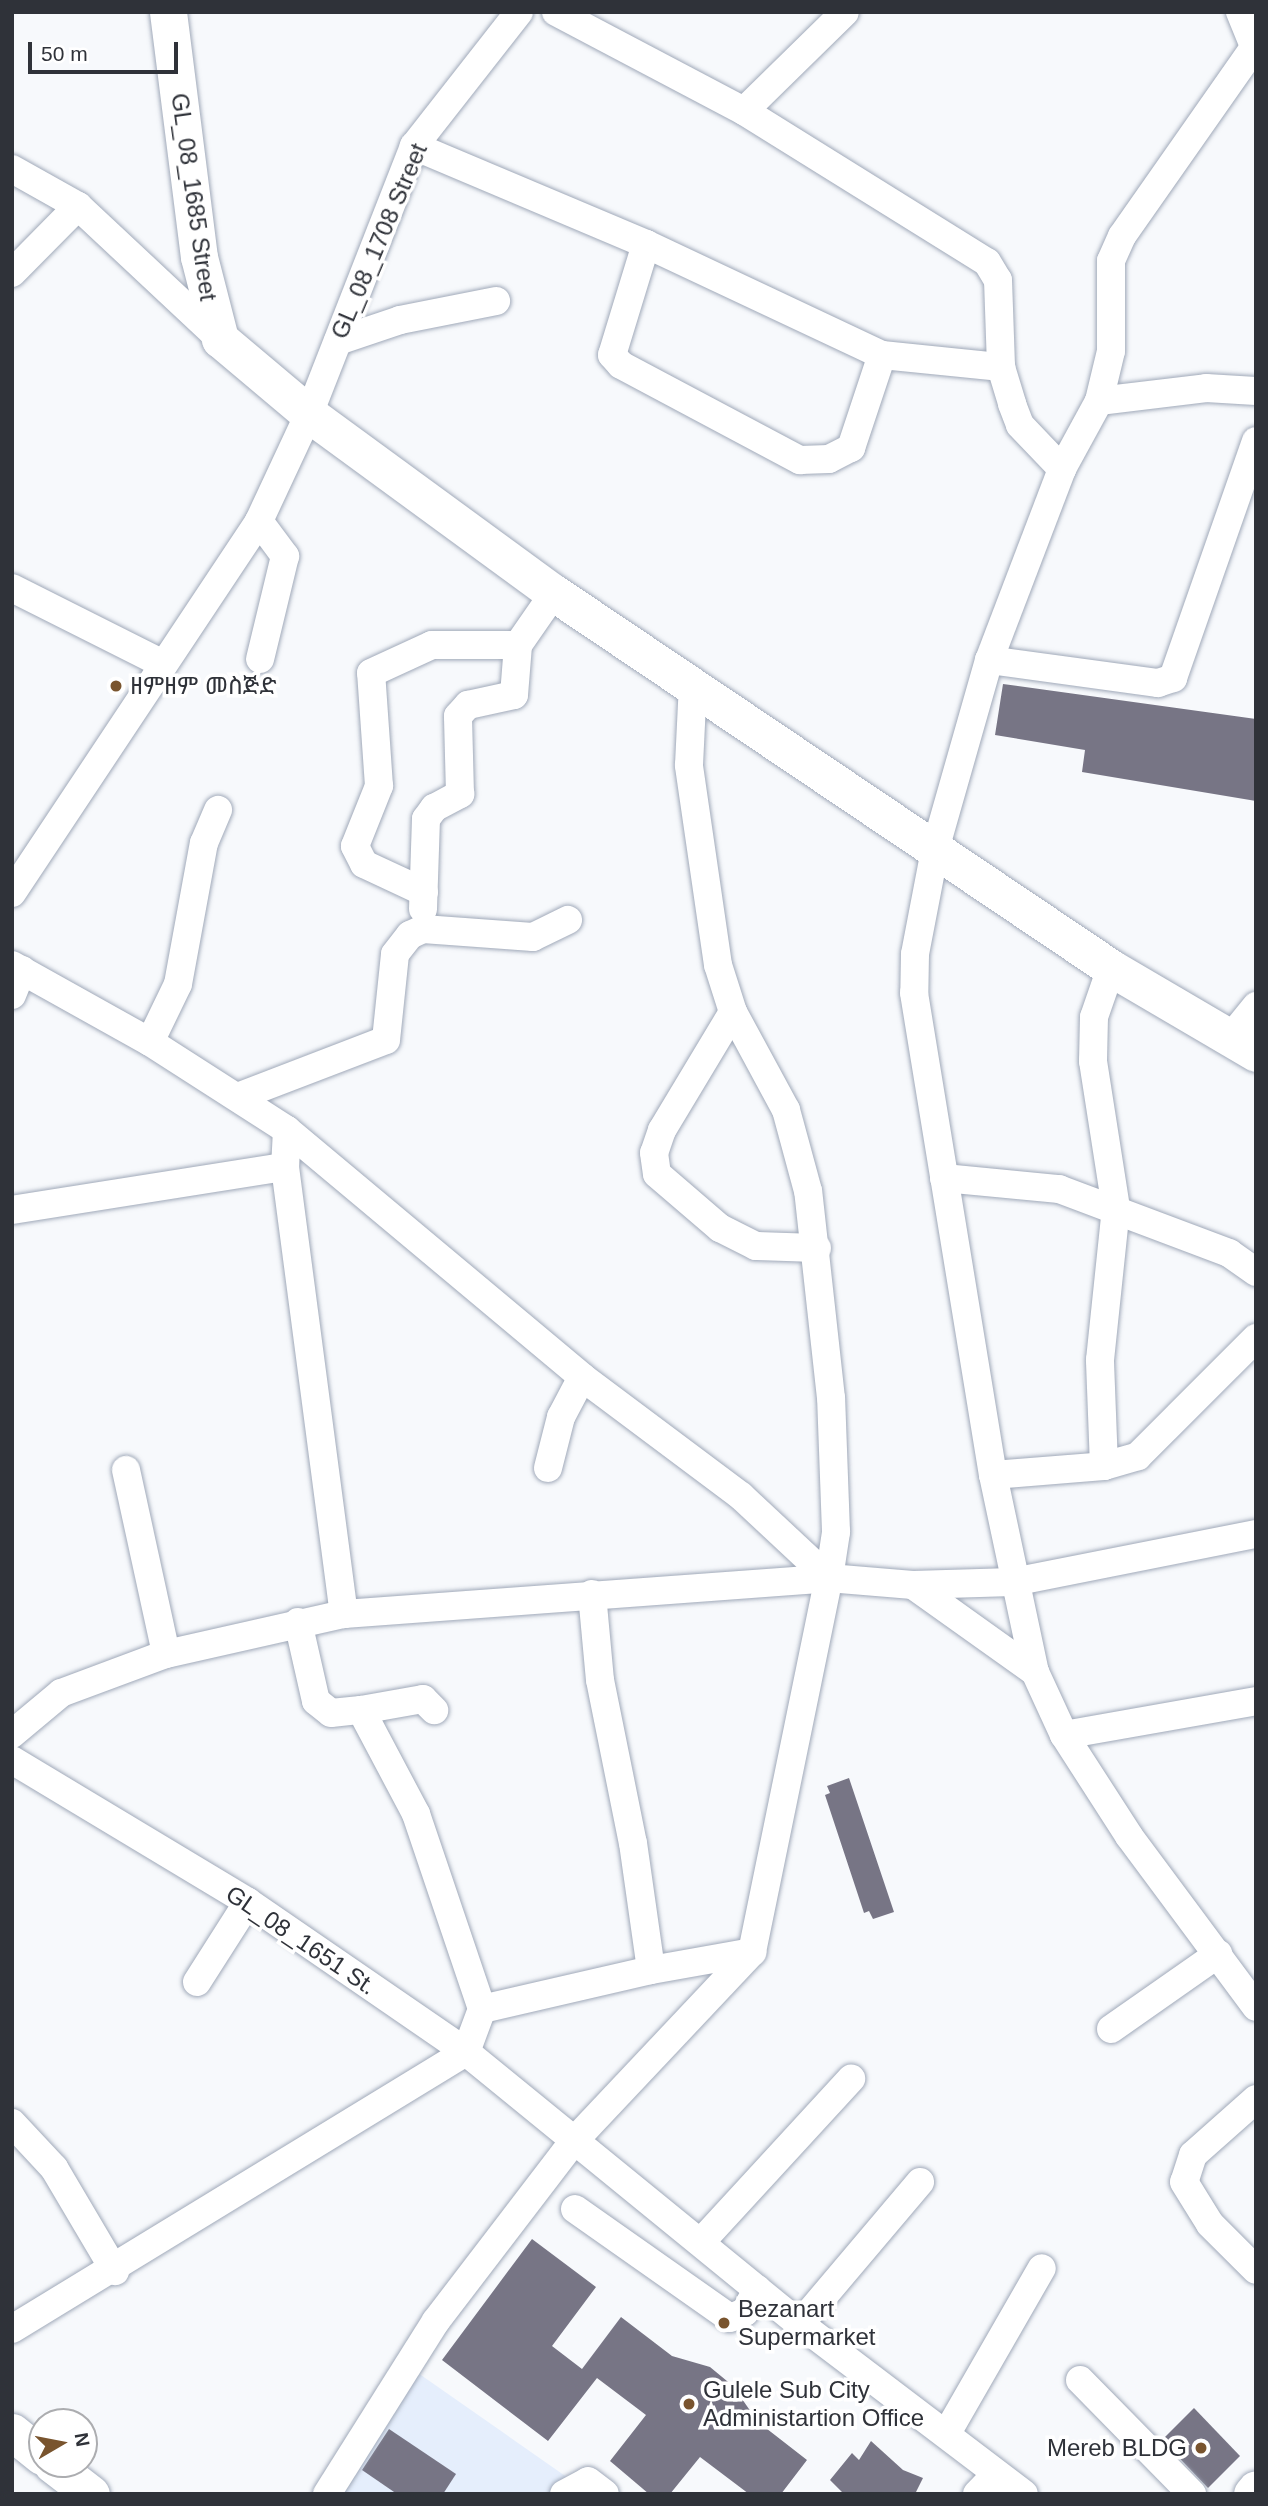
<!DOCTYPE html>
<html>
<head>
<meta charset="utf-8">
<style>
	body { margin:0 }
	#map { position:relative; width:1268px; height:2506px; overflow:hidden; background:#f7f9fc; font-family:Helvetica,"Noto Sans Ethiopic",sans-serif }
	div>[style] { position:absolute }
	.built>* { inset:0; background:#e5eefc }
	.building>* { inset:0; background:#777585 }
	.roads { filter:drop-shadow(0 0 2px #a0a9b9) drop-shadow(0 0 2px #a0a9b9) }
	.minor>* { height:28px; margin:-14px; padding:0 14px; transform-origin:14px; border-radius:14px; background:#fff }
	.major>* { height:37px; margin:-18.5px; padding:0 18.5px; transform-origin:18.5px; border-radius:18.5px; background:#fff }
	.dots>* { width:19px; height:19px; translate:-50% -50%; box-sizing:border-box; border:4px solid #fff; border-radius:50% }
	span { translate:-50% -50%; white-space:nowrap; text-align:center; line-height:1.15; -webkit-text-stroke:7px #fff; paint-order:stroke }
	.street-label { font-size:24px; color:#2f3239 }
	.poi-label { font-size:24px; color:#2f3239 }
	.left { translate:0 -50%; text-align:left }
	.right { translate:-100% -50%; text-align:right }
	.frame { position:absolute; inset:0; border:14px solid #2f3239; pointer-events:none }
	.north { position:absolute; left:28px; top:2408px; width:70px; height:70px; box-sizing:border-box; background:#fff; border:2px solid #acadb0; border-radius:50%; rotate:80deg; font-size:19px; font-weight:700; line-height:28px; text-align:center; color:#2f3239 }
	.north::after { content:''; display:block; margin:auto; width:24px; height:32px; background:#79542e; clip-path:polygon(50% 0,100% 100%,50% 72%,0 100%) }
	.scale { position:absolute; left:28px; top:42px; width:150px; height:32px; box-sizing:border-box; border:4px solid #2f3239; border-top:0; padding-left:9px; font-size:21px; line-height:24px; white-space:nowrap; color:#2f3239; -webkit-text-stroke:5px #fff; paint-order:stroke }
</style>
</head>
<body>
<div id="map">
	<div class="built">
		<div style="clip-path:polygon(418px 2373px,591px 2494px,332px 2494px)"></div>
	</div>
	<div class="building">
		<div style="clip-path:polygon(1003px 684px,1256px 719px,1256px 801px,1082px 772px,1085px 750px,995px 735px)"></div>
		<div style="clip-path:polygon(849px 1778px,894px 1912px,873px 1919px,869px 1911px,864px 1913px,825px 1795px,830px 1793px,827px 1786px)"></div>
		<div style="clip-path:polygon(532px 2239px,596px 2287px,552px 2346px,582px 2369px,621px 2317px,672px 2356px,710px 2367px,733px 2386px,758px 2422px,807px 2460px,781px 2494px,749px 2494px,700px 2457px,670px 2494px,649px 2494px,610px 2461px,646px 2415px,597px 2378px,548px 2441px,442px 2360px)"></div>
		<div style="clip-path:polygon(1194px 2408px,1240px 2456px,1208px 2488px,1162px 2440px)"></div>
		<div style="clip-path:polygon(389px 2429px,456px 2474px,443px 2494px,397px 2494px,362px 2470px)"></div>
		<div style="clip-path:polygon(871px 2441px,903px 2470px,923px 2478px,915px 2494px,844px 2494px,830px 2480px,852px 2453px,859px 2460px)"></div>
	</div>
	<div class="roads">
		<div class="minor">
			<div style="left:556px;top:12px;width:212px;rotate:27.8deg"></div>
			<div style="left:744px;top:111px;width:286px;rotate:31.9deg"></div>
			<div style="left:987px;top:262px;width:21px;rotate:59deg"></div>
			<div style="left:998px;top:280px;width:87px;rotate:88deg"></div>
			<div style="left:1001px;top:367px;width:39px;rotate:73deg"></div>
			<div style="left:1012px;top:404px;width:22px;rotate:69deg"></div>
			<div style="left:1020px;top:425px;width:61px;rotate:46.3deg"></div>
			<div style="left:1240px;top:12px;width:42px;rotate:67.7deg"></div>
			<div style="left:1253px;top:49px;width:228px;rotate:125deg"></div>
			<div style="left:1122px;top:236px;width:27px;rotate:114deg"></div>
			<div style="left:1111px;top:261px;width:90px;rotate:90deg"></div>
			<div style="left:1111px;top:351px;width:51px;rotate:103.5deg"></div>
			<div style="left:1099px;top:401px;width:108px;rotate:-6.9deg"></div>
			<div style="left:1206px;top:388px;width:50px;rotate:3.4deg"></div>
			<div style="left:744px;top:111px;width:141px;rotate:-44.4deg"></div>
			<div style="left:414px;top:146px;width:252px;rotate:22.9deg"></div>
			<div style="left:646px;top:244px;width:261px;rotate:25.2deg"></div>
			<div style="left:882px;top:355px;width:120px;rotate:5.8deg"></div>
			<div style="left:12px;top:169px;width:76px;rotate:29.3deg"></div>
			<div style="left:78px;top:206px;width:195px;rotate:43.1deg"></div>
			<div style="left:646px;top:244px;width:116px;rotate:107deg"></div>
			<div style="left:612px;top:355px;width:13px;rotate:48deg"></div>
			<div style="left:621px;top:365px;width:203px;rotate:28deg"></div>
			<div style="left:800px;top:460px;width:29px;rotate:-2deg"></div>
			<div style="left:829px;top:459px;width:25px;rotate:-27deg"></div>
			<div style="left:851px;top:448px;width:98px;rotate:-71.6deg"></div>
			<div style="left:12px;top:273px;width:94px;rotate:-45.4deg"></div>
			<div style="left:338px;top:341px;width:65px;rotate:-18.7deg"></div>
			<div style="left:400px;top:320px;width:98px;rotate:-11.2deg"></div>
			<div style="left:1099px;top:401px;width:77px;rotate:118.6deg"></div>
			<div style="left:1062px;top:469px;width:204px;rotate:110.9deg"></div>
			<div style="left:989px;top:660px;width:198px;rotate:105.9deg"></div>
			<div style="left:935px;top:850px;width:106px;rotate:100.9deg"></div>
			<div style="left:915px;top:954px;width:39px;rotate:91deg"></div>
			<div style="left:914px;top:993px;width:488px;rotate:80.7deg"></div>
			<div style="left:993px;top:1475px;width:201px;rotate:78deg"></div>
			<div style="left:1035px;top:1672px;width:69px;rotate:65.3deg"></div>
			<div style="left:1064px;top:1735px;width:120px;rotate:57.2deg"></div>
			<div style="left:1129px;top:1836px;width:213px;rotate:53.4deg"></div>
			<div style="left:259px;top:521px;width:44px;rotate:53.4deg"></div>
			<div style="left:285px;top:556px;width:106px;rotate:103.6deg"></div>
			<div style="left:12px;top:588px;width:167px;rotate:26.7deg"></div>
			<div style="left:989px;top:660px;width:171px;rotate:7.8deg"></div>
			<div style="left:1158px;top:683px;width:16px;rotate:-18deg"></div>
			<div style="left:1173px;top:678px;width:251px;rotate:-70.7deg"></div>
			<div style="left:424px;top:892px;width:66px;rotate:-155deg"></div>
			<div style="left:364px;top:864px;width:20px;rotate:-117deg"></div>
			<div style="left:355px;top:846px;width:65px;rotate:-68.2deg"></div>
			<div style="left:379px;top:786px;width:113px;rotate:-94deg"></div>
			<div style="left:371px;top:673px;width:67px;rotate:-24.7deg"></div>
			<div style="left:432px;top:645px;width:86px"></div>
			<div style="left:518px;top:645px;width:63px;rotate:-55.3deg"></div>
			<div style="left:12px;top:893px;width:447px;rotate:-56.4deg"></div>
			<div style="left:259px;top:521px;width:118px;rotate:-65deg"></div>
			<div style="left:309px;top:414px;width:288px;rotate:-68.6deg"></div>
			<div style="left:414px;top:146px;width:170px;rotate:-51.9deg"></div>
			<div style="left:423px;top:909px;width:90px;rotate:-88.1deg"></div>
			<div style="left:426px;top:819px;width:14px;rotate:-54deg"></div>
			<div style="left:434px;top:808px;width:30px;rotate:-28deg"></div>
			<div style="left:460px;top:794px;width:78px;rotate:-91.5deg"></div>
			<div style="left:458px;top:716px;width:15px;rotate:-48deg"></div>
			<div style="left:468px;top:705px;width:47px;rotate:-12.3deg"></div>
			<div style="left:514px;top:695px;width:50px;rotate:-85.4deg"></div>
			<div style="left:12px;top:965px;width:158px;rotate:29.2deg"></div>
			<div style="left:150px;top:1042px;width:163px;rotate:32.7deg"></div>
			<div style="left:287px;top:1130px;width:385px;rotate:39.9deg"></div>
			<div style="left:582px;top:1377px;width:199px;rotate:36.8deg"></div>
			<div style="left:741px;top:1496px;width:120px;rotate:43deg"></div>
			<div style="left:12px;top:995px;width:27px;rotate:-68deg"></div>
			<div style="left:733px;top:1012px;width:138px;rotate:121deg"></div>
			<div style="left:662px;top:1130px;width:24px;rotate:109deg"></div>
			<div style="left:654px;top:1153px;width:21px;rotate:82deg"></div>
			<div style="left:657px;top:1174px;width:83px;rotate:40.6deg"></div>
			<div style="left:720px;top:1228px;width:40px;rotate:26.6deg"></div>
			<div style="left:756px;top:1246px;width:61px;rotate:1.9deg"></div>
			<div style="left:1231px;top:1037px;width:40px;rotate:-51deg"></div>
			<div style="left:150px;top:1042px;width:64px;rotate:-64.2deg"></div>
			<div style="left:178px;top:984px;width:143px;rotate:-79.6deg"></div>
			<div style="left:204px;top:843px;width:36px;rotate:-67deg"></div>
			<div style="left:240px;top:1096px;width:156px;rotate:-21deg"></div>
			<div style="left:386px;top:1040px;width:86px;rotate:-84deg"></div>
			<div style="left:395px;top:954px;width:24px;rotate:-52deg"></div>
			<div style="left:410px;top:935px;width:14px;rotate:-25deg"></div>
			<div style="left:423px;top:929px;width:110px;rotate:4.2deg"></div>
			<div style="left:533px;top:937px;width:39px;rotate:-26deg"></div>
			<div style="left:287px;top:1130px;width:37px;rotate:93deg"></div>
			<div style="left:285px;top:1167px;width:451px;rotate:82.5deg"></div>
			<div style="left:944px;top:1178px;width:116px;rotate:5.5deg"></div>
			<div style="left:1059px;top:1189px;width:182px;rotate:20.6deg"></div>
			<div style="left:1229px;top:1253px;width:33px;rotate:35deg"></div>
			<div style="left:12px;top:1210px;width:276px;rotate:-9deg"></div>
			<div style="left:1104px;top:1466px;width:106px;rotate:-92.2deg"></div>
			<div style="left:1100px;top:1360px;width:153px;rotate:-84deg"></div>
			<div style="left:1116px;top:1208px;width:149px;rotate:-98.9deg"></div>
			<div style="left:1093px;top:1061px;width:44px;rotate:-88.7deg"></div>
			<div style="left:1094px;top:1017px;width:52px;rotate:-70.9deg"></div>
			<div style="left:548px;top:1468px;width:53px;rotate:-75.7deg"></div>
			<div style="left:561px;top:1417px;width:45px;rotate:-62.3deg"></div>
			<div style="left:126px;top:1470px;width:188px;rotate:77.7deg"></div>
			<div style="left:993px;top:1475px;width:111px;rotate:-4.6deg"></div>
			<div style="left:1104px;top:1466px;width:35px;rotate:-16deg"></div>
			<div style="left:1138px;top:1456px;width:167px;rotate:-45deg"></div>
			<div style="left:913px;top:1585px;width:150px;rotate:35.5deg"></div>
			<div style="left:592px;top:1594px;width:86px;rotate:84.7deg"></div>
			<div style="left:600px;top:1680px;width:166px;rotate:78.6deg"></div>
			<div style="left:633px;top:1843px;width:128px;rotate:81.9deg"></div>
			<div style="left:651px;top:1970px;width:103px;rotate:-10.1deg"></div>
			<div style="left:298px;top:1622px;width:81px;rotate:77.2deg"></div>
			<div style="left:316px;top:1701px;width:19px;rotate:39deg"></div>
			<div style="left:331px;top:1713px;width:30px;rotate:-6deg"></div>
			<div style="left:361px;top:1710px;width:118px;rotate:62.1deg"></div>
			<div style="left:416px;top:1814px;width:206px;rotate:71.3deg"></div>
			<div style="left:361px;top:1710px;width:63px;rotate:-10.1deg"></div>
			<div style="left:423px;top:1699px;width:16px;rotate:45deg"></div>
			<div style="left:12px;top:1734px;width:64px;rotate:-39.9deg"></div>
			<div style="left:61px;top:1693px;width:112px;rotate:-20.4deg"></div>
			<div style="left:166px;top:1654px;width:182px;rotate:-12.7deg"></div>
			<div style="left:344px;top:1614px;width:486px;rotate:-4.2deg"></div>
			<div style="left:829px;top:1578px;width:84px;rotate:4.8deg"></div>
			<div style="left:913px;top:1585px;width:100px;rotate:-1.7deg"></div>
			<div style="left:1013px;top:1582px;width:248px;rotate:-11.2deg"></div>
			<div style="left:1064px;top:1735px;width:195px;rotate:-10deg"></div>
			<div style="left:12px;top:1760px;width:275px;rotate:31deg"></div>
			<div style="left:248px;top:1902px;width:265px;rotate:34.5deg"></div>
			<div style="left:466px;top:2052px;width:431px;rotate:39.2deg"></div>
			<div style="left:800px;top:2324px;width:281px;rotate:37.2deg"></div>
			<div style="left:197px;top:1982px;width:95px;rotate:-57.5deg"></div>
			<div style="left:1111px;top:2029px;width:131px;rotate:-35deg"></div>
			<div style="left:1256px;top:2099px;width:84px;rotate:138.4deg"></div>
			<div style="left:1193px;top:2155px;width:28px;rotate:108deg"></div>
			<div style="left:1184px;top:2182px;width:49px;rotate:58.2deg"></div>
			<div style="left:1210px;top:2224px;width:65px;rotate:45deg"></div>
			<div style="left:12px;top:2123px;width:62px;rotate:47deg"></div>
			<div style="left:54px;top:2168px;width:120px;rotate:59.4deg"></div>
			<div style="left:575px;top:2209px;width:189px;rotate:35.1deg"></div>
			<div style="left:730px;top:2318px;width:16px;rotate:-22deg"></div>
			<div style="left:745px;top:2312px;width:26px;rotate:-62deg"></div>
			<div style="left:701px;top:2242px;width:222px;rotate:-47.4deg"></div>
			<div style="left:800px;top:2324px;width:186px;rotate:-49.8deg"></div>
			<div style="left:12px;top:2329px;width:532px;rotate:-31.39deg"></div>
			<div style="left:466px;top:2052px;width:46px;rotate:-69.6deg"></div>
			<div style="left:482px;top:2009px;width:173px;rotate:-13deg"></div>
			<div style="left:1080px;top:2380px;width:160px;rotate:45.5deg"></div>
			<div style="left:947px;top:2433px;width:190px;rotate:-60.1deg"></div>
			<div style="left:327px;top:2494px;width:204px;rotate:-57.8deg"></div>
			<div style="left:436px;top:2321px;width:225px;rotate:-52.6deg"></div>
			<div style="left:573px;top:2142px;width:261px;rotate:-46.7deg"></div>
			<div style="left:752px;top:1952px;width:382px;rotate:-78.4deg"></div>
			<div style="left:829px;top:1578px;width:47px;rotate:-81.3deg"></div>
			<div style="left:836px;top:1532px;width:134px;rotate:-92.1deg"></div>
			<div style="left:831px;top:1398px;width:208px;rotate:-96.3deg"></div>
			<div style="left:808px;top:1191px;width:84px;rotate:-105.2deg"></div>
			<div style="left:786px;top:1110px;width:111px;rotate:-118.4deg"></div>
			<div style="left:733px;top:1012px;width:49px;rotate:-107.7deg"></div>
			<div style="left:718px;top:965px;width:202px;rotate:-98.3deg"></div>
			<div style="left:689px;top:765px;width:82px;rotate:-87.2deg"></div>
			<div style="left:564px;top:2494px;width:27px;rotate:-28deg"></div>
			<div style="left:588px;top:2481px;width:21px;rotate:37deg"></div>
			<div style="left:977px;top:2494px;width:28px;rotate:-46deg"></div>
		</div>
		<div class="major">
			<div style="left:168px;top:12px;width:247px;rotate:82.8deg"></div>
			<div style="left:199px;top:257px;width:85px;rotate:75.6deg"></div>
			<div style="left:220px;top:339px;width:116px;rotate:40.1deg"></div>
			<div style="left:309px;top:414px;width:303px;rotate:36.2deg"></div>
			<div style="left:554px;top:593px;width:671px;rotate:33.95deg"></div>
			<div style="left:1111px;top:968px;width:168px;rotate:30.4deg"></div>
			<div style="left:12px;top:2432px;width:38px;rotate:39deg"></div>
			<div style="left:52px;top:2464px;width:49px;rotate:37.6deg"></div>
			<div style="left:1252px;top:2494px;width:6px;rotate:-51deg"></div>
		</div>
	</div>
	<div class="dots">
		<div style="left:116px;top:686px;background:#79542e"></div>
		<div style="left:724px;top:2323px;background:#79542e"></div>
		<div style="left:689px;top:2404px;background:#79542e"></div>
		<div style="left:1201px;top:2448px;background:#79542e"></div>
	</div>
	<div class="street-label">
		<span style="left:194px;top:197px;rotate:82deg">GL_08_1685 Street</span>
		<span style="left:379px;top:241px;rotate:-67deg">GL_08_1708 Street</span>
		<span style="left:301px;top:1940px;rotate:34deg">GL_08_1651 St.</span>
	</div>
	<div class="poi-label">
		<span class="left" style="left:130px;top:686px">ዘምዘም መስጅድ</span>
		<span class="left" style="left:738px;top:2323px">Bezanart<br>Supermarket</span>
		<span class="left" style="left:703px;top:2404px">Gulele Sub City<br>Administartion Office</span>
		<span class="right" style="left:1187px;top:2448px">Mereb BLDG</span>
	</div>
	<div class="frame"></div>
	<div class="north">N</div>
	<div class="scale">50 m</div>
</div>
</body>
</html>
